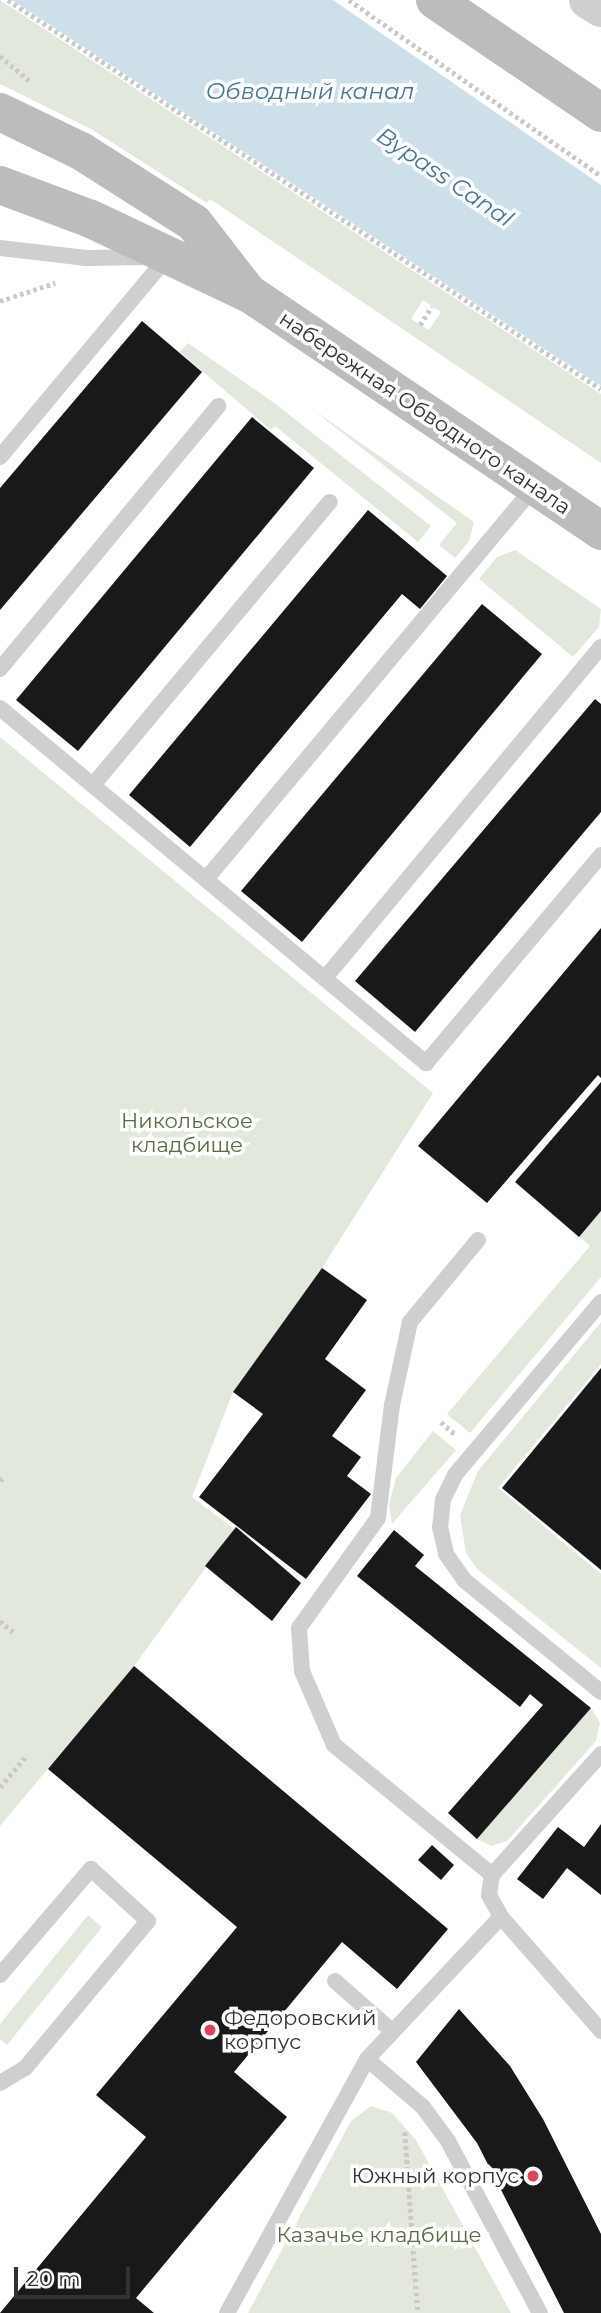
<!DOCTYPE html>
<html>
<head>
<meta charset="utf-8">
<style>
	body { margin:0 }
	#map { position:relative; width:601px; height:2313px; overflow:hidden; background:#fff; font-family:Montserrat,sans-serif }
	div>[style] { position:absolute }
	.green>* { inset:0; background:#e3e8dc }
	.water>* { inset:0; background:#cde0e9 }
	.building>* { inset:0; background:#191919 }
	.path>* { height:4.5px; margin-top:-2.25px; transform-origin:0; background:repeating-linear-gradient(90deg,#c9c9c9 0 3.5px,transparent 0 7px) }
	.service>* { height:16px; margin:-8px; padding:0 8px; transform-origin:8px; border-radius:8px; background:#cfcfcf }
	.tertiary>* { height:38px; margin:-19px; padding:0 19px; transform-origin:19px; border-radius:19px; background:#cfcfcf }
	.secondary>* { height:38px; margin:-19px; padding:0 19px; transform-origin:19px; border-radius:19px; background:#bcbcbc }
	.dots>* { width:19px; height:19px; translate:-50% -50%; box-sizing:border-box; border:4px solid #fff; border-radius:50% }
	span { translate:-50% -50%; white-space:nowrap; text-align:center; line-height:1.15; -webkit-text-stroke:7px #fff; paint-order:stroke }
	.street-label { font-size:21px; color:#323232 }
	.park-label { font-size:21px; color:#586b42 }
	.poi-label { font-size:21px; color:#323232 }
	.left { translate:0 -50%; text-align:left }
	.right { translate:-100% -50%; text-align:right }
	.water-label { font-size:23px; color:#45778f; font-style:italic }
	.scale { position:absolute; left:14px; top:2267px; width:116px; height:32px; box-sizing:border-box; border:4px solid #323232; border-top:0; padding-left:9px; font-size:21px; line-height:24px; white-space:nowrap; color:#323232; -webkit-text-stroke:5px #fff; paint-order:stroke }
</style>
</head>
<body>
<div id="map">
	<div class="green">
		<div style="clip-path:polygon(evenodd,0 0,601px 394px,601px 463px,210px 199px,207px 203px,91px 129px,0 84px,0 0,423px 300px,441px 312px,429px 330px,411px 319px,423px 300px)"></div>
		<div style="clip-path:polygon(188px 343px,273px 402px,431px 526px,418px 542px,275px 426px,271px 430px,180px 352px)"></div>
		<div style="clip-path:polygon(312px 409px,474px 522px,469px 541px,455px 558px,439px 545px,457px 523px)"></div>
		<div style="clip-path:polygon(515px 550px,601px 609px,599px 627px,573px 657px,479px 579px,497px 557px)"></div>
		<div style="clip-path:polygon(0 737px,433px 1093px,322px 1268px,233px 1392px,192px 1497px,234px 1529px,134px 1666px,0 1826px)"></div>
		<div style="clip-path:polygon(601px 1211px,601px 1277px,470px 1433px,447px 1414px,590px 1246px,579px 1237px)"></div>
		<div style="clip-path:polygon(601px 1322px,601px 1364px,498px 1488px,601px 1574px,601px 1668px,477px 1569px,466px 1553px,460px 1515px,478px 1471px)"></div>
		<div style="clip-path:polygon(433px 1431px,456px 1450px,392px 1524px,389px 1505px,396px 1478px)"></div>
		<div style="clip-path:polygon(591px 1708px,600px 1723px,596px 1741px,507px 1841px,491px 1846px,477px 1839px)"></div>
		<div style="clip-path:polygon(88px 1915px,102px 1927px,7px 2045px,0 2039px,0 2024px)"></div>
		<div style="clip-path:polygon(371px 2106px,392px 2113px,416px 2140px,511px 2313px,248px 2313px,351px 2121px)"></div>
	</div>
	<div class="water">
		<div style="clip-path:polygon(12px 0,333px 0,601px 185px,601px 386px)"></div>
	</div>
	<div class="building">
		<div style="clip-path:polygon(142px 321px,202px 372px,0 610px,0 488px)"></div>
		<div style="clip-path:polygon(252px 417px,314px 468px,78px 751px,16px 700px)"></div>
		<div style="clip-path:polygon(368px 510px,447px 576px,420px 609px,402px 594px,190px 847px,129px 795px)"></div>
		<div style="clip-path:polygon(482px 604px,542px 654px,302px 942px,241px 891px)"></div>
		<div style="clip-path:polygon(595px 699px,601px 704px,601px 812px,415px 1032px,355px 981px)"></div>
		<div style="clip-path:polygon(601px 928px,601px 1078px,598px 1075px,487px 1203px,418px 1146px)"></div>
		<div style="clip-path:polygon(601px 1082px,601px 1211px,579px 1237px,515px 1182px)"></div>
		<div style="clip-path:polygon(322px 1268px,367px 1300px,325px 1359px,366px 1390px,332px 1436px,361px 1457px,347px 1476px,371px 1494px,306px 1579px,199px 1497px,263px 1414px,233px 1392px)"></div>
		<div style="clip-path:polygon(601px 1368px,601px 1570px,502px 1488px)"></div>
		<div style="clip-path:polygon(236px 1527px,301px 1583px,272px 1621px,205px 1566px)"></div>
		<div style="clip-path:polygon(394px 1530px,424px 1555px,415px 1566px,591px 1708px,477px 1839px,448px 1813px,543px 1705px,530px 1694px,520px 1707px,357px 1576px)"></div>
		<div style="clip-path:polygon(134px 1666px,448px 1929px,397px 1989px,342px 1942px,234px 2072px,287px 2117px,136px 2298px,154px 2313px,0 2313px,146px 2137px,96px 2095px,237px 1927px,48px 1769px)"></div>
		<div style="clip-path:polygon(601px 1824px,601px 1895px,567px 1868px,543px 1899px,517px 1879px,558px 1827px,584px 1847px)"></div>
		<div style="clip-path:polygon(432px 1845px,454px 1865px,441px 1880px,418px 1860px)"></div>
		<div style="clip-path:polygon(459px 2009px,510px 2066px,543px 2119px,601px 2234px,601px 2313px,564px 2313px,477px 2143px,416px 2062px)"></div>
	</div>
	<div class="path">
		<div style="left:8px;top:0;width:709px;rotate:33.26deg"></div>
		<div style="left:349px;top:0;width:307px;rotate:34.9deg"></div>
		<div style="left:0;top:56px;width:38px;rotate:40deg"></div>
		<div style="left:0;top:301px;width:58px;rotate:-18.1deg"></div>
		<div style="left:420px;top:325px;width:22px;rotate:-58deg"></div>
		<div style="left:441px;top:1422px;width:20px;rotate:41deg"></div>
		<div style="left:0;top:1481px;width:5px;rotate:-53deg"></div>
		<div style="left:0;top:1621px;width:17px;rotate:40deg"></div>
		<div style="left:0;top:1787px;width:42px;rotate:-49.8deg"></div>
		<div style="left:405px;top:2132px;width:181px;rotate:85.9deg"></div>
	</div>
	<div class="service">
		<div style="left:0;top:248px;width:87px;rotate:6.6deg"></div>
		<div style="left:86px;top:258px;width:61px;rotate:-0.9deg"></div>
		<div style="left:0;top:457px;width:261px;rotate:-50.1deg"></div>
		<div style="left:0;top:669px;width:342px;rotate:-50.3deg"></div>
		<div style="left:0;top:708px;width:555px;rotate:39.81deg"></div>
		<div style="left:426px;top:1063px;width:272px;rotate:-49.9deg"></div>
		<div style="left:93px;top:785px;width:369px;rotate:-50.1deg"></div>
		<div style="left:207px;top:878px;width:511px;rotate:-50.08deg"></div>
		<div style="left:325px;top:978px;width:431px;rotate:-50.2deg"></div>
		<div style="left:478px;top:1240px;width:107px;rotate:129.7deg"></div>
		<div style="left:410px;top:1322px;width:85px;rotate:102.2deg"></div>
		<div style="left:392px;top:1405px;width:114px;rotate:97.1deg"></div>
		<div style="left:378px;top:1518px;width:135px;rotate:125.7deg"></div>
		<div style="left:299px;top:1628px;width:43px;rotate:86deg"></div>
		<div style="left:302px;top:1671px;width:81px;rotate:66.6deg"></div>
		<div style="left:334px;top:1745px;width:205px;rotate:39.4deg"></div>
		<div style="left:601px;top:1302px;width:226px;rotate:130.2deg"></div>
		<div style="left:455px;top:1475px;width:28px;rotate:116deg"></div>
		<div style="left:443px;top:1500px;width:27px;rotate:96deg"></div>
		<div style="left:440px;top:1527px;width:28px;rotate:77deg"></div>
		<div style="left:446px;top:1554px;width:32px;rotate:55deg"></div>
		<div style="left:464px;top:1580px;width:177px;rotate:39.3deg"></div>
		<div style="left:601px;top:1754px;width:163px;rotate:132deg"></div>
		<div style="left:492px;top:1875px;width:20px;rotate:99deg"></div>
		<div style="left:489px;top:1895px;width:25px;rotate:61deg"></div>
		<div style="left:501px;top:1917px;width:152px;rotate:48.7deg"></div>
		<div style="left:0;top:1975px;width:140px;rotate:-49.4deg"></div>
		<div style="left:91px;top:1869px;width:77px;rotate:42.4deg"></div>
		<div style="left:148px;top:1921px;width:192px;rotate:129.9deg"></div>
		<div style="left:25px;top:2068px;width:29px;rotate:149deg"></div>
		<div style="left:335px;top:1981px;width:76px;rotate:41.3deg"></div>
		<div style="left:367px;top:2059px;width:74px;rotate:40.6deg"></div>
		<div style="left:423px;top:2107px;width:42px;rotate:53.7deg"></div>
		<div style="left:448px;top:2141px;width:195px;rotate:61.9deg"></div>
		<div style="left:227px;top:2313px;width:290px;rotate:-61.1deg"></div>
		<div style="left:367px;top:2059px;width:195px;rotate:-46.7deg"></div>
	</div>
	<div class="tertiary">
		<div style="left:588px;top:0;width:15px;rotate:32deg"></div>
	</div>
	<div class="secondary">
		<div style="left:435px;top:0;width:201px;rotate:34.2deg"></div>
		<div style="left:0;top:112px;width:90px;rotate:25.7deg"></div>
		<div style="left:81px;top:151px;width:134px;rotate:32.5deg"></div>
		<div style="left:194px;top:223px;width:85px;rotate:52.2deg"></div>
		<div style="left:0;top:185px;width:97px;rotate:20.5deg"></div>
		<div style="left:91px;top:219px;width:176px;rotate:25.3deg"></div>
		<div style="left:250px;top:294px;width:424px;rotate:34deg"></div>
	</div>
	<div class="dots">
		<div style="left:210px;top:2030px;background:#d84559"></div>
		<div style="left:533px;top:2176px;background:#d84559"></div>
	</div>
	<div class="street-label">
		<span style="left:425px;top:413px;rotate:34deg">набережная Обводного канала</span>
	</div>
	<div class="park-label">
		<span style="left:187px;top:1133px">Никольское<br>кладбище</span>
		<span style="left:379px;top:2235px">Казачье кладбище</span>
	</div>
	<div class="poi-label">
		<span class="left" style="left:224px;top:2030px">Федоровский<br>корпус</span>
		<span class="right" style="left:519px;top:2176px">Южный корпус</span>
	</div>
	<div class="water-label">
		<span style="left:310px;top:91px">Обводный канал</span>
		<span style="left:445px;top:177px;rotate:34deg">Bypass Canal</span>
	</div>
	<div class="scale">20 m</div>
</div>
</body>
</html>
